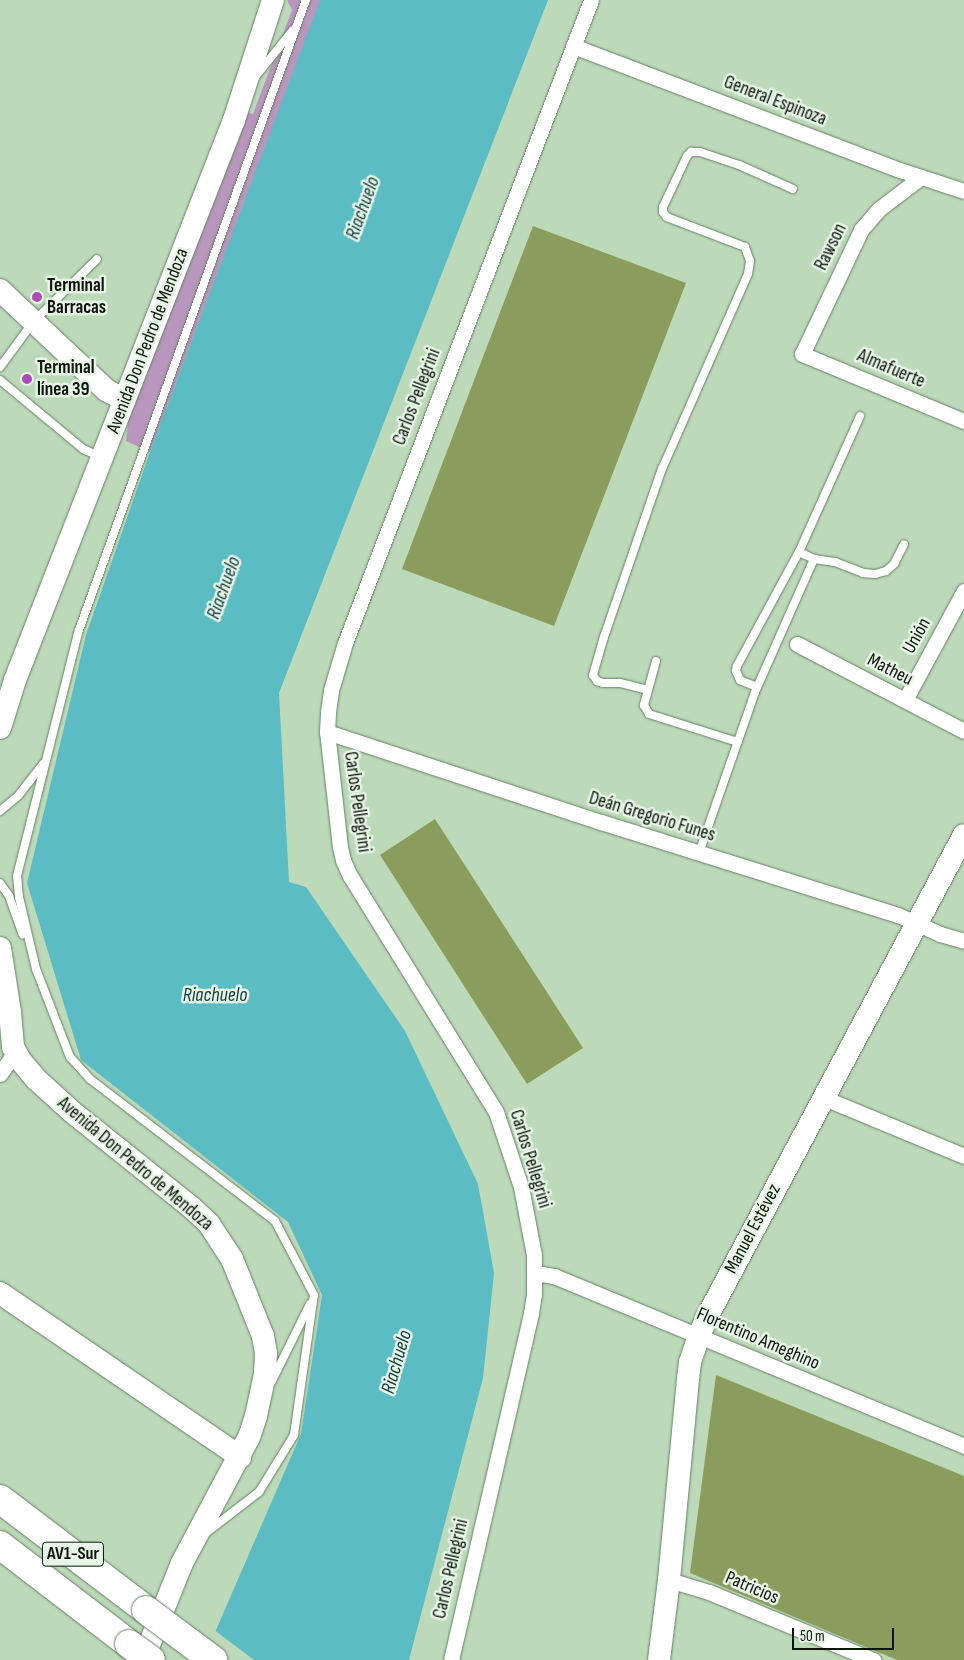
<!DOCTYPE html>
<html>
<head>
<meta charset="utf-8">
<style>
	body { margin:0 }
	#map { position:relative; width:964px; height:1660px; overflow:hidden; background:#bcd9b9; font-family:"Sofia Sans Condensed",sans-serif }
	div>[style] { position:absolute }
	.green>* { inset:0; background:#b996bd }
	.water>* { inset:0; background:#5bbcc4 }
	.pier>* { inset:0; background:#bcd9b9 }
	.building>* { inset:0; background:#8a9d5d }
	.roads { filter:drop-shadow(0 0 1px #668164) drop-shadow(0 0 1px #668164) }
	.service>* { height:8px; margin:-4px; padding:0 4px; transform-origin:4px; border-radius:4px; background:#fff }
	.minor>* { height:15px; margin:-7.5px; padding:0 7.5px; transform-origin:7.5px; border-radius:7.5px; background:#fff }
	.secondary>* { height:22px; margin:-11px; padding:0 11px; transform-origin:11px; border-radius:11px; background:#fff }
	.motorway>* { height:28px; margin:-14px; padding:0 14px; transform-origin:14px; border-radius:14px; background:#fff }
	.bridges { filter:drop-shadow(0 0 1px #668164) drop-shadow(0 0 1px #668164) }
	.motorway-bridge>* { height:28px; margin:-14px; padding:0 14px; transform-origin:14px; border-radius:14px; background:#fff }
	.dots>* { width:14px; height:14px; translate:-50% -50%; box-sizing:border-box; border:2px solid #e6f5e5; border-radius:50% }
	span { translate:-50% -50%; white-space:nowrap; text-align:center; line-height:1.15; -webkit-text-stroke:5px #e6f5e5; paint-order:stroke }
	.shield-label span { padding:1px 4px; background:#e6f5e5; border:1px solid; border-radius:4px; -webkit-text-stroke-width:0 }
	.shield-label { font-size:18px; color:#0b150a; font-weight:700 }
	.street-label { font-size:19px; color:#0b150a }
	.poi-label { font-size:19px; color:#0b150a; font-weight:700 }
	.left { translate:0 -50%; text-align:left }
	.water-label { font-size:20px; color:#0e3c40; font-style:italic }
	.scale { position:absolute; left:792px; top:1628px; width:102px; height:22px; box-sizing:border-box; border:2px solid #0b150a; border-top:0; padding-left:6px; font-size:15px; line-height:18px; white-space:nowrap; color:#0b150a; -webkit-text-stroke:4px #e6f5e5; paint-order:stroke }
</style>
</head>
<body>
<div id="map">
	<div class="green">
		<div style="clip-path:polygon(287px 0,321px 0,150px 452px,126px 441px,129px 414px,246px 112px,253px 114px,292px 10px)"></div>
	</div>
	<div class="water">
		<div style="clip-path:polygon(320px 0,548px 0,279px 693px,289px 882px,306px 887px,405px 1031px,478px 1184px,494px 1273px,483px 1378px,409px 1660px,203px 1660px,301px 1434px,322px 1295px,288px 1222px,81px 1060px,27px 883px,86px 635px,150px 452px)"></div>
	</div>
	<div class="pier">
		<div style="clip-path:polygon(213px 1629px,254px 1660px,200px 1660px)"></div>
	</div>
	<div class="building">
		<div style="clip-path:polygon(533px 226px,686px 283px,554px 626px,402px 569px)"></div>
		<div style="clip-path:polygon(435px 819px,583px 1048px,527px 1084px,380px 855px)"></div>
		<div style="clip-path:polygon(716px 1375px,964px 1476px,964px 1660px,897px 1660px,690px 1573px)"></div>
	</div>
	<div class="roads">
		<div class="service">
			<div style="left:256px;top:76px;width:59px;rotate:-51.2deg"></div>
			<div style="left:0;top:367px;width:57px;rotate:-53.5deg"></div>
			<div style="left:34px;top:321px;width:88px;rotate:-44.5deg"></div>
			<div style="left:0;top:380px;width:108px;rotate:39.7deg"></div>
			<div style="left:83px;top:449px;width:20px;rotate:24deg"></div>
			<div style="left:799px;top:552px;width:17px;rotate:25deg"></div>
			<div style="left:814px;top:559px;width:21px;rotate:8deg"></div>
			<div style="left:835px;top:562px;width:30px;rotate:21deg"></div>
			<div style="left:863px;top:573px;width:12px;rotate:5deg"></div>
			<div style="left:875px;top:574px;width:11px;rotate:-15deg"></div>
			<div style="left:886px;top:571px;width:11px;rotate:-41deg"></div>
			<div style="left:894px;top:564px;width:22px;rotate:-63deg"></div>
			<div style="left:656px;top:661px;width:46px;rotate:105.3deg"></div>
			<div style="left:644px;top:705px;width:10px;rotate:61deg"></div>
			<div style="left:649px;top:714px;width:93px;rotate:17.5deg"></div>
			<div style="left:757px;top:687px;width:18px;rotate:-158deg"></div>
			<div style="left:740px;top:680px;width:10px;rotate:-114deg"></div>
			<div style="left:736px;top:671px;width:5px;rotate:-79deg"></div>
			<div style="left:737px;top:666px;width:130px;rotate:-61.5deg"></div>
			<div style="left:799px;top:552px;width:149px;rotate:-65.8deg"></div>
			<div style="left:648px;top:690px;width:30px;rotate:-166deg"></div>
			<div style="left:619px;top:683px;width:16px;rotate:180deg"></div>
			<div style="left:603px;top:683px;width:6px;rotate:-162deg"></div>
			<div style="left:597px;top:681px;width:7px;rotate:-124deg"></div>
			<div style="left:593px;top:675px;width:40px;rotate:-74deg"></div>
			<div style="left:604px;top:637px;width:178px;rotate:-71deg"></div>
			<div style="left:662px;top:469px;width:213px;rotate:-66.2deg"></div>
			<div style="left:748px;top:274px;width:13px;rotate:-81deg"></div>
			<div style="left:750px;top:261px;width:15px;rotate:-110deg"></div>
			<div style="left:745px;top:247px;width:84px;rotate:-159deg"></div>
			<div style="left:667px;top:217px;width:6px;rotate:-129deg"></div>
			<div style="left:663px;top:212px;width:5px;rotate:-90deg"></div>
			<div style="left:663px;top:207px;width:56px;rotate:-64.8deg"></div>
			<div style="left:687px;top:156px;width:6px;rotate:-45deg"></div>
			<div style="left:691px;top:152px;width:9px"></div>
			<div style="left:700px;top:152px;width:41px;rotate:18.4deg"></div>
			<div style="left:739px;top:165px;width:59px;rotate:24deg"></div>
			<div style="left:0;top:811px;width:23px;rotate:-40deg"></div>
			<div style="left:18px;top:796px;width:41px;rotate:-52deg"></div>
			<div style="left:699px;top:853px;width:170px;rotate:-70.8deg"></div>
			<div style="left:755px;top:692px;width:145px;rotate:-66.1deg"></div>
			<div style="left:0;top:883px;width:16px;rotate:55deg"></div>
			<div style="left:9px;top:896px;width:41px;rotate:70.3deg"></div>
			<div style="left:272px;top:1381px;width:86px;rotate:-63.7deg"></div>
			<div style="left:207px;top:1532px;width:66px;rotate:-37.6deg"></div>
			<div style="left:259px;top:1492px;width:67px;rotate:-58.4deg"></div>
			<div style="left:294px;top:1435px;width:141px;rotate:-81.9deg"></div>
			<div style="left:314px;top:1295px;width:84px;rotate:-117.8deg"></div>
			<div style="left:275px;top:1221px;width:233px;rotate:-142.5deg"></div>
			<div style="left:90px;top:1079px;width:30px;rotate:-132deg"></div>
			<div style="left:70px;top:1057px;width:94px;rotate:-111.1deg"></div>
			<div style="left:36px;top:969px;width:74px;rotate:-103.3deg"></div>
			<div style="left:19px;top:897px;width:21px;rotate:-95deg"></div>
			<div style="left:17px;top:876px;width:254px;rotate:-75.9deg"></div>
			<div style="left:79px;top:630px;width:670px;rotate:-70.19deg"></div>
		</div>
		<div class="minor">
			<div style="left:573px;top:46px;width:350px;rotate:20.8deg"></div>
			<div style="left:900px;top:170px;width:67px;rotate:18.2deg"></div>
			<div style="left:921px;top:177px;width:53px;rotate:142.7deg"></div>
			<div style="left:879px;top:209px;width:28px;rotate:131deg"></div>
			<div style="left:861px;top:230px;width:137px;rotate:115.4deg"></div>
			<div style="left:802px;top:354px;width:175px;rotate:22.5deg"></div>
			<div style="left:797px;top:644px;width:188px;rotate:27.5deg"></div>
			<div style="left:905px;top:700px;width:124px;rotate:-61.6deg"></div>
			<div style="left:327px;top:732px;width:288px;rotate:18.2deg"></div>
			<div style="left:601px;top:822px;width:311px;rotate:17.4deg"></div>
			<div style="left:898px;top:915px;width:46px;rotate:24.3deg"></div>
			<div style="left:940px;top:934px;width:25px;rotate:16deg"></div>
			<div style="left:0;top:1074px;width:27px;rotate:-56deg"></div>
			<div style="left:824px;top:1098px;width:152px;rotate:22.5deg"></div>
			<div style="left:535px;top:1273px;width:19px;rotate:9deg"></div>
			<div style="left:554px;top:1276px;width:444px;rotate:22.5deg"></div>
			<div style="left:669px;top:1580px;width:42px;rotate:16.7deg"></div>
			<div style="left:709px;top:1592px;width:178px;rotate:22.5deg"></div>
			<div style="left:451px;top:1660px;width:356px;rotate:-77deg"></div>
			<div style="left:531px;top:1313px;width:19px;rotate:-81deg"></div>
			<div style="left:534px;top:1294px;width:39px;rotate:-90deg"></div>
			<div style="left:534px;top:1255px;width:69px;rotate:-100.8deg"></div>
			<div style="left:521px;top:1187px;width:79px;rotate:-108.4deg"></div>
			<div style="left:496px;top:1112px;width:278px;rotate:-121.7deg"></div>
			<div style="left:350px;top:876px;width:17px;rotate:-114deg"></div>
			<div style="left:343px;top:860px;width:13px;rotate:-103deg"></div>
			<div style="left:340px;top:847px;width:116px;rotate:-96.4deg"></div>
			<div style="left:327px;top:732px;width:20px;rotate:-87deg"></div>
			<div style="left:328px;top:712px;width:22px;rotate:-82deg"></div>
			<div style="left:331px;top:690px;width:49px;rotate:-73.4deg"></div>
			<div style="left:345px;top:643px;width:688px;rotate:-69.06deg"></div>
		</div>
		<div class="secondary">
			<div style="left:0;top:290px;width:146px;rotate:43.3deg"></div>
			<div style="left:106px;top:390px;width:21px;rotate:28deg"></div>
			<div style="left:0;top:728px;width:50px;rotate:-72.6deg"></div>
			<div style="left:15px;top:680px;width:601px;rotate:-68.64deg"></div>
			<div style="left:234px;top:120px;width:126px;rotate:-72deg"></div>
			<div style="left:0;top:948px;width:65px;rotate:81.1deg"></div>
			<div style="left:10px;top:1012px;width:35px;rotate:85deg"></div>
			<div style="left:13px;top:1047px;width:15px;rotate:62deg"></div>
			<div style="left:20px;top:1060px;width:25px;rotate:50deg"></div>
			<div style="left:36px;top:1079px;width:47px;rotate:42.4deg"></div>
			<div style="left:71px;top:1111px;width:154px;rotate:38.7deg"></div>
			<div style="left:191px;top:1207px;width:25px;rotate:43deg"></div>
			<div style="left:209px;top:1224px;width:42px;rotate:56.7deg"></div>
			<div style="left:232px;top:1259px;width:83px;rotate:68.1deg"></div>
			<div style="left:263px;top:1336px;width:17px;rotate:80deg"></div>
			<div style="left:266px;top:1353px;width:21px;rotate:93deg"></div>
			<div style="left:265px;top:1374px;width:43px;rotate:102.1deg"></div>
			<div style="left:256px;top:1416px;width:22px;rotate:108deg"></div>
			<div style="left:249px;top:1437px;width:143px;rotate:118deg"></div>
			<div style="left:182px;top:1563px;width:105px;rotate:111.9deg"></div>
			<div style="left:0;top:1293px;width:291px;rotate:34.3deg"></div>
			<div style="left:659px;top:1660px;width:81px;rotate:-82.9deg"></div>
			<div style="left:669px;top:1580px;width:202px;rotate:-84.6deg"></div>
			<div style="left:688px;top:1379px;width:17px;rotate:-83deg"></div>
			<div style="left:690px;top:1362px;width:28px;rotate:-71deg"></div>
			<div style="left:699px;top:1336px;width:21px;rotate:-67deg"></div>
			<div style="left:707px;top:1317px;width:546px;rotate:-61.93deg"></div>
		</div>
		<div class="motorway">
			<div style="left:0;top:1499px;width:183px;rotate:37.2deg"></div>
			<div style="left:0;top:1545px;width:163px;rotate:37.5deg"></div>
		</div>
	</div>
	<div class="bridges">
		<div class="motorway-bridge">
			<div style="left:146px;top:1610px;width:84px;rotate:36.7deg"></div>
			<div style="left:129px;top:1644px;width:27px;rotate:36deg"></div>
		</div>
	</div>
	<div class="dots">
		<div style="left:37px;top:297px;background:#aa4db7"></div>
		<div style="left:27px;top:379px;background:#aa4db7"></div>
	</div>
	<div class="shield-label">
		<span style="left:73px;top:1554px">AV1-Sur</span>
	</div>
	<div class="street-label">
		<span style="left:775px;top:101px;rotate:21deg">General Espinoza</span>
		<span style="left:831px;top:247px;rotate:-64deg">Rawson</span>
		<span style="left:148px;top:341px;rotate:-69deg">Avenida Don Pedro de Mendoza</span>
		<span style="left:891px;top:369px;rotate:23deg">Almafuerte</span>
		<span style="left:417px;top:397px;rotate:-69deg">Carlos Pellegrini</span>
		<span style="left:917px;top:636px;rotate:-61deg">Unión</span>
		<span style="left:890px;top:670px;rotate:27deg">Matheu</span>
		<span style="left:357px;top:802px;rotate:82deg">Carlos Pellegrini</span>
		<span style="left:652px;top:817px;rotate:17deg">Deán Gregorio Funes</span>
		<span style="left:530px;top:1159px;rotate:73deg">Carlos Pellegrini</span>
		<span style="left:135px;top:1164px;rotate:40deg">Avenida Don Pedro de Mendoza</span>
		<span style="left:753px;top:1229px;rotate:-62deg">Manuel Estévez</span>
		<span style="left:758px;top:1339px;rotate:23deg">Florentino Ameghino</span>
		<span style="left:451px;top:1569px;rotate:-77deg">Carlos Pellegrini</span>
		<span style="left:752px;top:1588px;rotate:23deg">Patricios</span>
	</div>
	<div class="poi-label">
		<span class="left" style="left:47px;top:297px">Terminal<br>Barracas</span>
		<span class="left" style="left:37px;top:379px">Terminal<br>línea 39</span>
	</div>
	<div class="water-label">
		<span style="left:363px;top:208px;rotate:-70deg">Riachuelo</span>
		<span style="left:224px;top:588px;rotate:-70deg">Riachuelo</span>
		<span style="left:215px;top:995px">Riachuelo</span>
		<span style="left:397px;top:1362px;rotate:-74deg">Riachuelo</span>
	</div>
	<div class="scale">50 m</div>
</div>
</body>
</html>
